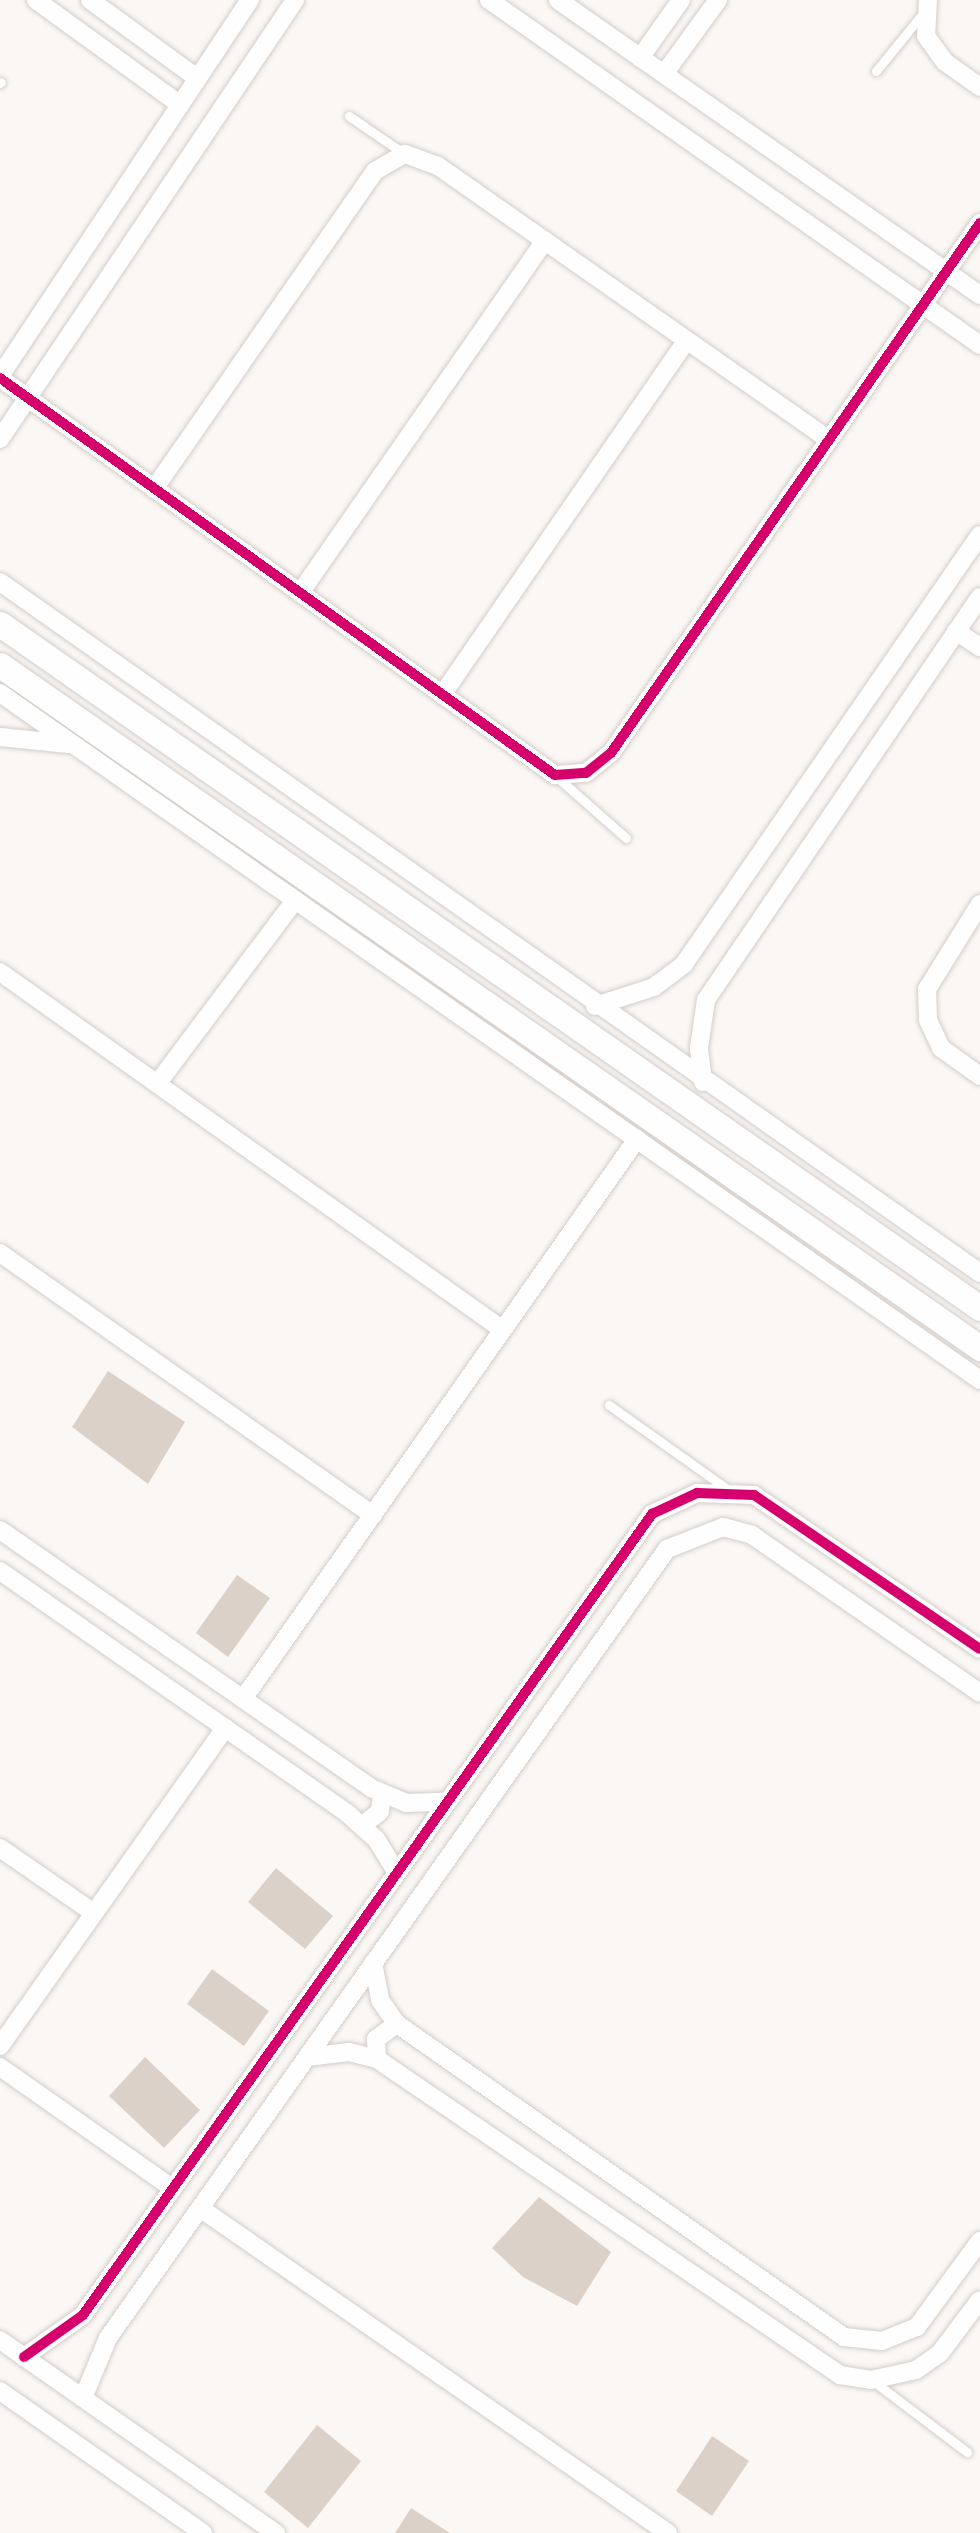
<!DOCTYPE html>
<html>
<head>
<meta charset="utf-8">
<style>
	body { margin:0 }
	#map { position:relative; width:980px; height:2533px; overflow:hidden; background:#faf7f5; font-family:"Source Serif 4",serif }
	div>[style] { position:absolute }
	.building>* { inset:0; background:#dcd1c8 }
	.roads { filter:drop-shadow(0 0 2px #d4cdc8) drop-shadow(0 0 2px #d4cdc8) }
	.lane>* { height:9px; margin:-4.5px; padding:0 4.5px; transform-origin:4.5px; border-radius:4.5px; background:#fefefe }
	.street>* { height:18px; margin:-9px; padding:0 9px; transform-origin:9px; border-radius:9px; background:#fefefe }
	.secondary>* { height:25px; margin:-12.5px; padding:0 12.5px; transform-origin:12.5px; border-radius:12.5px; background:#fefefe }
	.cycleway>* { height:10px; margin:-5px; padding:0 5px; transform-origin:5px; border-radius:5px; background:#d6006c }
	span { translate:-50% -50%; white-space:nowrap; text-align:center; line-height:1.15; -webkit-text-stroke:9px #fdf7f2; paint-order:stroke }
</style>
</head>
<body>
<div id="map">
	<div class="building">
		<div style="clip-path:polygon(108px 1371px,185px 1422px,148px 1484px,72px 1427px)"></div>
		<div style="clip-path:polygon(237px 1575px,270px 1598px,228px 1657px,196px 1633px)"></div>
		<div style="clip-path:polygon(276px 1868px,333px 1916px,305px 1949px,248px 1902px)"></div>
		<div style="clip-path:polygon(212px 1969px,269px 2011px,244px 2046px,187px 2004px)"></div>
		<div style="clip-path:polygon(145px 2057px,200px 2110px,164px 2148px,109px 2096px)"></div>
		<div style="clip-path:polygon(539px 2197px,611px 2252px,577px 2306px,523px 2277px,492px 2248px)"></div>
		<div style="clip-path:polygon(317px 2425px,361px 2461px,308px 2528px,264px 2492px)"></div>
		<div style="clip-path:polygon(712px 2436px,749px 2461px,712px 2516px,676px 2491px)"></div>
		<div style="clip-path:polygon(411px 2508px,450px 2533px,395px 2533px)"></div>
	</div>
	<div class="roads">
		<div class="lane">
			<div style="left:876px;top:71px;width:76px;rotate:-50.9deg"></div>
			<div style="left:0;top:83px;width:1px;rotate:-45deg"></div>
			<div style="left:349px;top:116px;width:65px;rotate:34.4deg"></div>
			<div style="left:557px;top:777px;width:92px;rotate:41.5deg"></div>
			<div style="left:609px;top:1405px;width:145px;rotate:35.4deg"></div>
			<div style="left:873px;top:2381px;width:118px;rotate:37.1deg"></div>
		</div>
		<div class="street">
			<div style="left:36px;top:0;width:177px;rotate:36deg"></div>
			<div style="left:90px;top:0;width:132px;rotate:36.1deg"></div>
			<div style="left:489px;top:0;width:600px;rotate:35.09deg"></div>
			<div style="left:558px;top:0;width:515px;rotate:34.96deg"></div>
			<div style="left:928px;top:0;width:36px;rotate:93deg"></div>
			<div style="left:926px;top:36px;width:32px;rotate:54deg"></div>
			<div style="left:945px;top:62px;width:43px;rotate:35.5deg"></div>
			<div style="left:640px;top:58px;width:71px;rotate:-54.7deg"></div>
			<div style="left:664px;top:74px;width:92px;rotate:-53.9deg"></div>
			<div style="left:0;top:376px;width:452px;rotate:-56.4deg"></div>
			<div style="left:0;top:378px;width:682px;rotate:35.58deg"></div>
			<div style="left:555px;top:775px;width:31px;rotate:-4deg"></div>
			<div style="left:586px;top:773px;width:32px;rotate:-39deg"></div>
			<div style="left:611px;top:753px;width:646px;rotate:-55.15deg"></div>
			<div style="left:0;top:439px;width:529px;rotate:-56.1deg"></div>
			<div style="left:154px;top:489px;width:387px;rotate:-55.2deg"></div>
			<div style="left:375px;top:171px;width:34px;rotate:-30deg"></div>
			<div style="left:405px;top:154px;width:35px;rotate:20deg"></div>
			<div style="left:438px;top:166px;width:476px;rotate:35deg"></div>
			<div style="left:0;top:582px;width:1199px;rotate:35.19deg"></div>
			<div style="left:300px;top:593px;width:429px;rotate:-55.2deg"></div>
			<div style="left:956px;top:631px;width:29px;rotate:34deg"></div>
			<div style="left:0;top:693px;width:1197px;rotate:35.03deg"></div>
			<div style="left:442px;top:695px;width:431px;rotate:-55.4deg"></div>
			<div style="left:0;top:737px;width:69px;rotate:5.8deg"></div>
			<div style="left:980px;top:904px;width:100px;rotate:121.9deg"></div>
			<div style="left:927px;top:989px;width:31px;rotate:88deg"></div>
			<div style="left:928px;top:1020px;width:31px;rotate:65deg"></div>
			<div style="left:941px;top:1048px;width:48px;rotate:35.7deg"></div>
			<div style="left:0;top:972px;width:617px;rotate:35.44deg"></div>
			<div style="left:595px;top:1006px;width:62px;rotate:-17.9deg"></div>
			<div style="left:654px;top:987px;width:38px;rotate:-37deg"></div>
			<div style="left:684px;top:964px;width:521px;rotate:-55.4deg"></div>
			<div style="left:703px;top:1082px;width:34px;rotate:-97deg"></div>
			<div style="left:699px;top:1048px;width:49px;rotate:-81.7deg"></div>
			<div style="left:706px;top:1000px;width:487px;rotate:-55.8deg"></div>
			<div style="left:157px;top:1084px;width:230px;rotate:-53.1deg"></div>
			<div style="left:0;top:1253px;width:456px;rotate:35.1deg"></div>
			<div style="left:0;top:1530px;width:452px;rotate:34.8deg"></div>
			<div style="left:371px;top:1788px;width:38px;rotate:23deg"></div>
			<div style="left:406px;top:1803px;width:38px;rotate:-2deg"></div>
			<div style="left:0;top:1571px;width:424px;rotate:34.9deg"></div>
			<div style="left:348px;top:1814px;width:38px;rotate:42deg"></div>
			<div style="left:376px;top:1839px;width:38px;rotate:58deg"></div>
			<div style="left:243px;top:1699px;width:685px;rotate:-54.87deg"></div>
			<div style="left:363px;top:1825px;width:22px;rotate:-39deg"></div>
			<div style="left:380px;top:1811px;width:16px;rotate:-83deg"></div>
			<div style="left:0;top:1848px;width:114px;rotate:34.7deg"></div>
			<div style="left:373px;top:1963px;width:38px;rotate:79deg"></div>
			<div style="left:380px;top:2000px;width:29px;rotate:55deg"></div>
			<div style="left:397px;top:2024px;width:546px;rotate:35deg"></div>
			<div style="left:844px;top:2337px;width:38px;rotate:6deg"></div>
			<div style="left:882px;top:2341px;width:38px;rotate:-22deg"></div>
			<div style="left:917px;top:2327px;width:107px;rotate:-53.8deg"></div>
			<div style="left:0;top:2046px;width:390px;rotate:-54.7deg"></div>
			<div style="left:307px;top:2057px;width:42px;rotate:-6.8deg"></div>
			<div style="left:349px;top:2052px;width:29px;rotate:14deg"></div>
			<div style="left:377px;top:2059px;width:561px;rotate:34.31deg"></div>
			<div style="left:840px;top:2375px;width:31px;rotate:9deg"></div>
			<div style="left:871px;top:2380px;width:46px;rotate:-12.5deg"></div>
			<div style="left:916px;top:2370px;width:29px;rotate:-35deg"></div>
			<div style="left:940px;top:2353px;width:66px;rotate:-53deg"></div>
			<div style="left:377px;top:2059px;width:20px;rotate:-93deg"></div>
			<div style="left:376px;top:2039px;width:26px;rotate:-36deg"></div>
			<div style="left:0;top:2067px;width:210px;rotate:35.1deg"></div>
			<div style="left:200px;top:2208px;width:570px;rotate:34.78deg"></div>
			<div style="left:0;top:2340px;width:337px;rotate:35deg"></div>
			<div style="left:24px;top:2357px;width:72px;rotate:-35.4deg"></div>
			<div style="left:83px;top:2315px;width:983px;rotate:-54.61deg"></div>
			<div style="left:652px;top:1514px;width:50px;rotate:-25deg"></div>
			<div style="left:697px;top:1493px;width:57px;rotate:2deg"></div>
			<div style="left:754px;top:1495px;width:273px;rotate:34.3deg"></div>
			<div style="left:0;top:2391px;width:248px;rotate:35deg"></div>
			<div style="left:83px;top:2398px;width:65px;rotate:-67.4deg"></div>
			<div style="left:108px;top:2338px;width:967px;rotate:-54.68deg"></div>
			<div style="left:667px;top:1549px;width:60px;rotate:-21.4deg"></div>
			<div style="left:723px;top:1527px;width:30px;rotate:15deg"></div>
			<div style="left:752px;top:1535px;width:277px;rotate:34.7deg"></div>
		</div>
		<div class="secondary">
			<div style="left:0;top:624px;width:1195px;rotate:34.91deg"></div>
			<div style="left:0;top:665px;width:1195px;rotate:34.87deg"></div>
		</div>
	</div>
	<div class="cycleway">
		<div style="left:0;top:378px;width:682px;rotate:35.58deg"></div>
		<div style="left:555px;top:775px;width:31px;rotate:-4deg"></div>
		<div style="left:586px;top:773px;width:32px;rotate:-39deg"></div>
		<div style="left:611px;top:753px;width:646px;rotate:-55.15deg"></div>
		<div style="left:24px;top:2357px;width:72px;rotate:-35.4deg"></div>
		<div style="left:83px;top:2315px;width:983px;rotate:-54.61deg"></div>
		<div style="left:652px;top:1514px;width:50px;rotate:-25deg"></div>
		<div style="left:697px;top:1493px;width:57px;rotate:2deg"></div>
		<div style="left:754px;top:1495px;width:273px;rotate:34.3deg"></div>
	</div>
</div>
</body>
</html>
